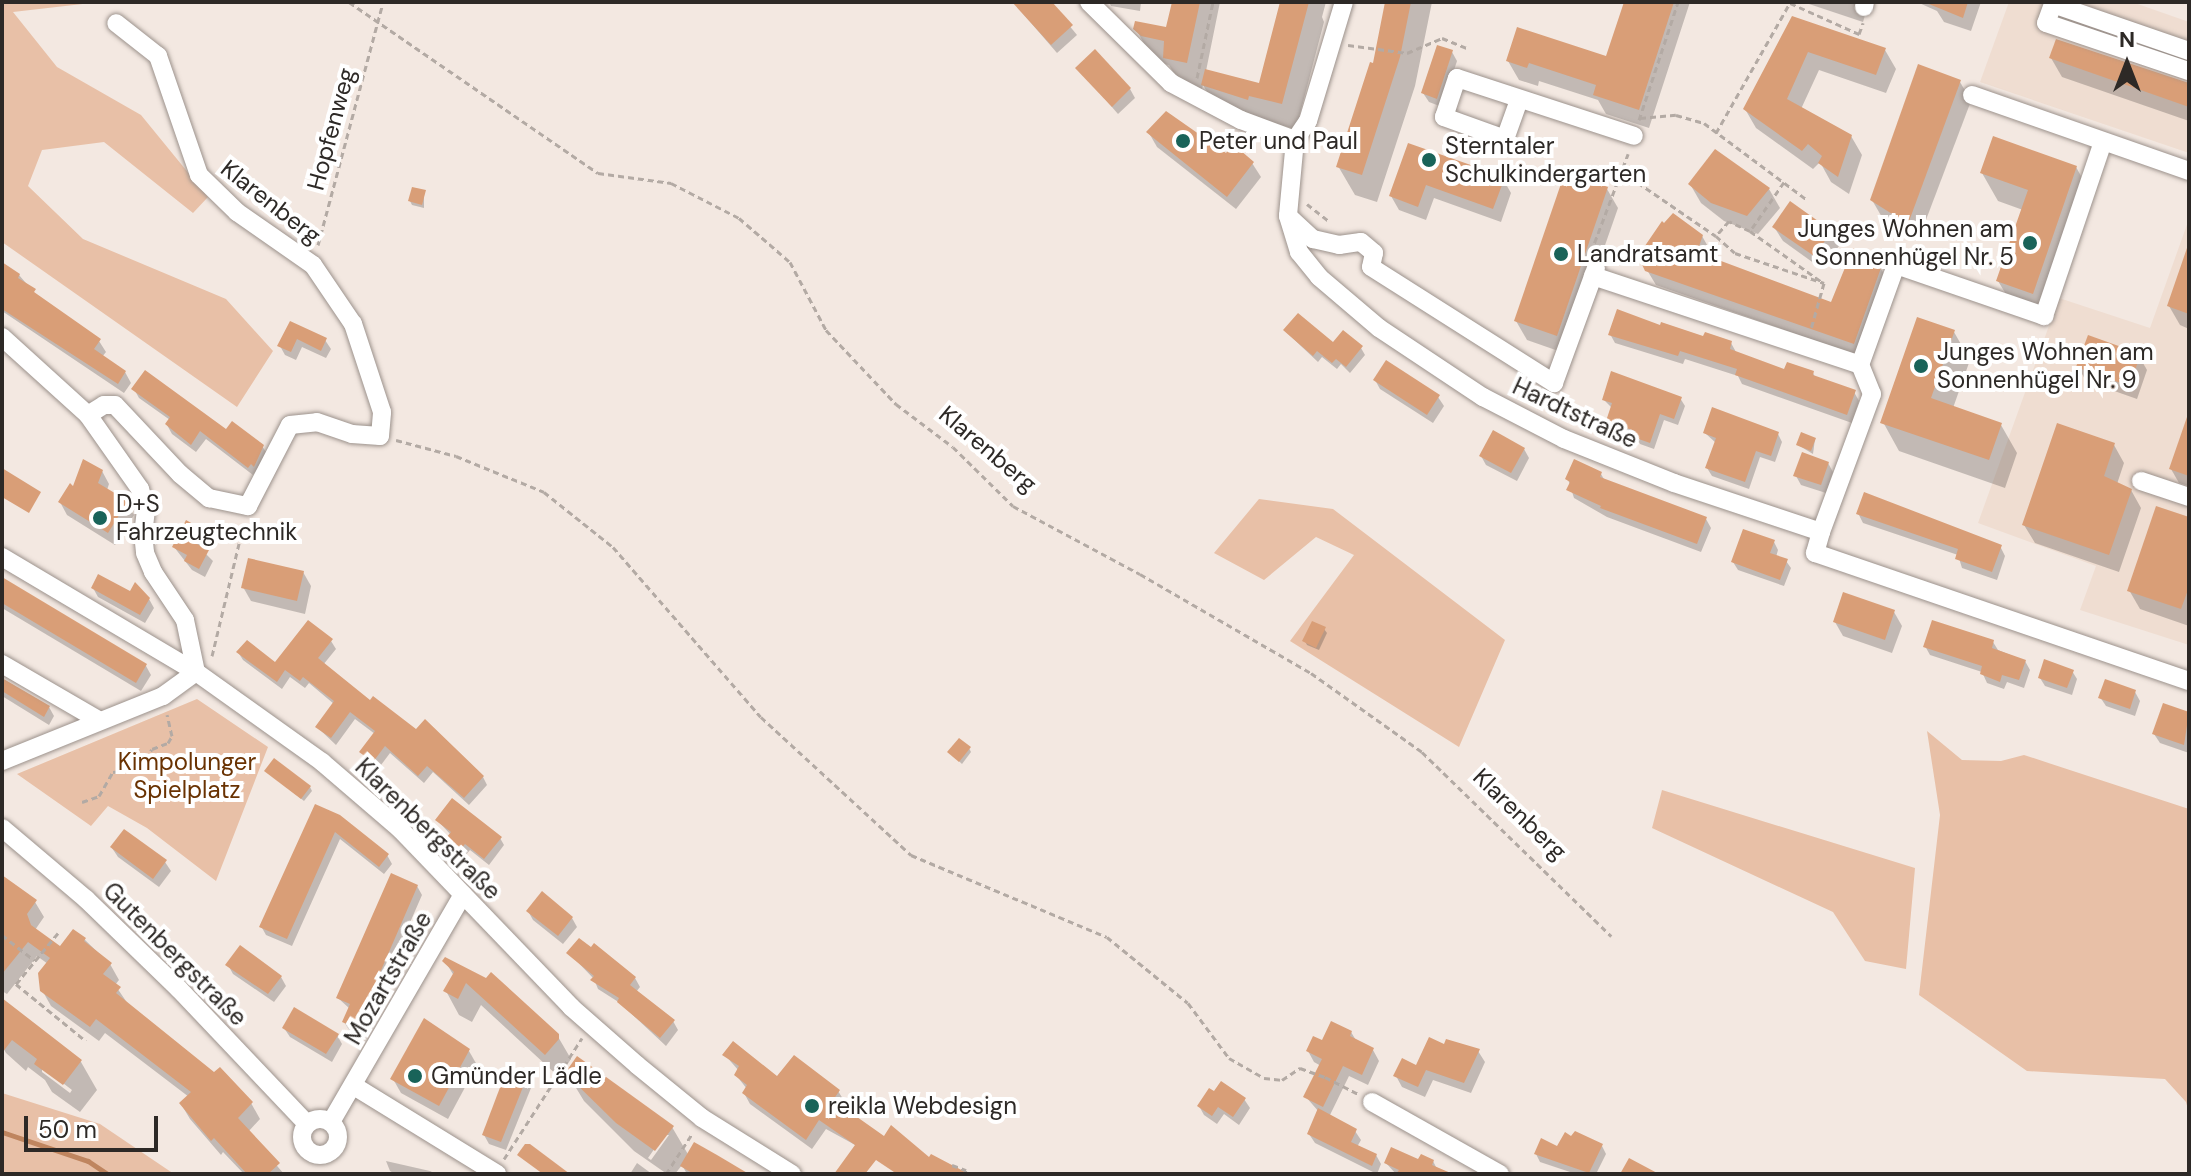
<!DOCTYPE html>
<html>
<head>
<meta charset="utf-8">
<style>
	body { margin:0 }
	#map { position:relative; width:2191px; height:1176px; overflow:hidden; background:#f3e8e1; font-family:"DM Sans",sans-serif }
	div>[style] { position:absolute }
	.built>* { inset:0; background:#efddd1 }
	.green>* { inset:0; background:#e8c0a7 }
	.shadow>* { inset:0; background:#0003 }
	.stream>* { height:5px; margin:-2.5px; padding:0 2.5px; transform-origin:2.5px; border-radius:2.5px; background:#bf855f }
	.building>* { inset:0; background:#d99e77 }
	.path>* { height:3px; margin-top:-1.5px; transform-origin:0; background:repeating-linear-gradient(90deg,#b3aaa4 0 6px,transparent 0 10px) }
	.roads { filter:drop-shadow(0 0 2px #9c928c) drop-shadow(0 0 2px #9c928c) }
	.minor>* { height:18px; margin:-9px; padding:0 9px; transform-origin:9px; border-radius:9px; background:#fff }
	.minor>.ring { margin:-9px; padding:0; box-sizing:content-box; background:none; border:18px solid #fff; border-radius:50% }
	.dots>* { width:22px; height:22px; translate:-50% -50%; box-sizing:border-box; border:4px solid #fff; border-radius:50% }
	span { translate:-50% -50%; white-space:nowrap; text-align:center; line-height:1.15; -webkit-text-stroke:8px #fff; paint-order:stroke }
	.street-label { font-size:24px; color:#2d2926 }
	.poi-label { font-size:24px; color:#2d2926 }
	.left { translate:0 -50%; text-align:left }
	.right { translate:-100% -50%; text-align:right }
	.park-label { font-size:24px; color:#693202 }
	.frame { position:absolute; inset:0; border:4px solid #2d2926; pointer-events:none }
	.north { position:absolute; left:2087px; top:24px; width:80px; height:80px; -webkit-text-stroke:6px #fff; paint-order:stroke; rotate:0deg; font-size:22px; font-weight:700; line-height:32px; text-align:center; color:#2d2926 }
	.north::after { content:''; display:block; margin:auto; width:28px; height:36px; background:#2d2926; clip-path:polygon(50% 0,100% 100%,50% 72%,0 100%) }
	.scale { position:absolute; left:24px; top:1116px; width:134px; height:36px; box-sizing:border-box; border:4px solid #2d2926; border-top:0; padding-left:10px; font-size:24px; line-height:28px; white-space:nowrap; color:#2d2926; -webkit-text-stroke:6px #fff; paint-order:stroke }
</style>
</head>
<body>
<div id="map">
	<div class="built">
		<div style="clip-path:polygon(2009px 2px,2132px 2px,2189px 22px,2189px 153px,1980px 82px)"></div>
		<div style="clip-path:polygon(2189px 219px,2189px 645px,2080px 610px,2096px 566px,1978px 523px,2059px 298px,2150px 328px)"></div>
	</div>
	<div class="green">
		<div style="clip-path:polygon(2px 2px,100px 2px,13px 12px,57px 67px,141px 115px,208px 197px,193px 213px,104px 142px,42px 150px,28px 186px,83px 239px,226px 299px,273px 351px,237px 407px,2px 242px)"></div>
		<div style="clip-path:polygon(1259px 499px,1333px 509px,1505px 640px,1459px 747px,1290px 641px,1354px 555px,1316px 537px,1264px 580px,1214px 553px)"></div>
		<div style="clip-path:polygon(197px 699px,268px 747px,216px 881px,147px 828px,108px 806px,91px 826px,17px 774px)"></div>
		<div style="clip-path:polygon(1927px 731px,1962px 760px,2001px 761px,2024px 755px,2189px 809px,2189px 1113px,2186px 1102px,2165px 1079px,2027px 1071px,1919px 995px,1940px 815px)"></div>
		<div style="clip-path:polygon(1662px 790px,1915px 868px,1906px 969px,1865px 961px,1833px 912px,1652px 828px)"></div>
		<div style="clip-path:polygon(2px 1093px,100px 1124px,174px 1174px,2px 1174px)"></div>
	</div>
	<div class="shadow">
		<div style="clip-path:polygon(1013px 2px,1050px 2px,1077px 35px,1057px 53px)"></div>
		<div style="clip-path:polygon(1109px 2px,1141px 2px,1140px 11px,1111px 6px)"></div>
		<div style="clip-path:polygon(1174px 2px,1220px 2px,1206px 71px,1260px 86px,1281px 2px,1326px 2px,1322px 17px,1324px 22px,1296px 129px,1218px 110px,1203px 85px,1202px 89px,1180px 84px,1169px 65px,1158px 63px,1151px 56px,1136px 29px,1168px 29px)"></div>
		<div style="clip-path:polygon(1387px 2px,1432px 2px,1415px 86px,1377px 202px,1355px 195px,1338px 166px,1374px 65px)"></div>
		<div style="clip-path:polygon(1626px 2px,1690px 2px,1649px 128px,1606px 114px,1598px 100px,1539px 81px,1538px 86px,1519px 80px,1508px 61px,1607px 58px)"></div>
		<div style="clip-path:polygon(1803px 2px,1869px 2px,1863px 22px)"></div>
		<div style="clip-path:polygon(1917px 2px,1981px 2px,1971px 31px,1944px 22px,1937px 11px)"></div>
		<div style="clip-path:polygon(1793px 18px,1885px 50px,1896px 69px,1886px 93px,1819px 70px,1801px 109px,1851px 136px,1862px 155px,1849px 194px,1831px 182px,1820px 162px,1813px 169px,1756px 128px,1745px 109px)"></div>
		<div style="clip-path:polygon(1452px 52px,1457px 61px,1442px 107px,1429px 102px,1423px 93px)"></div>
		<div style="clip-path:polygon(2051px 58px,2189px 84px,2189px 121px,2062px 77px)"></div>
		<div style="clip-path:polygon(1078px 68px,1130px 89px,1135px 98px,1118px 114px)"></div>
		<div style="clip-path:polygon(1960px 82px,1971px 101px,1918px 241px,1883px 219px,1872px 200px)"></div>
		<div style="clip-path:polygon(1149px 133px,1252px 163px,1261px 177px,1236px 209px,1157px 147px)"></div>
		<div style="clip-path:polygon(1409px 145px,1503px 179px,1511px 193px,1501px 222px,1434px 198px,1426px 220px,1399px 210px,1391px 196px)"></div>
		<div style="clip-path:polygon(1716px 152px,1769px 189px,1780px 208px,1758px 234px,1724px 221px,1701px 203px,1690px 184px)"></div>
		<div style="clip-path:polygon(2076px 167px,2092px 196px,2049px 321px,2015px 309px,1998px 281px,2023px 210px,1998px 201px,1982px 173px)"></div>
		<div style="clip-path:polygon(1607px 189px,1618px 208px,1567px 354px,1527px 340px,1516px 321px)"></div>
		<div style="clip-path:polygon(424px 192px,424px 208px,412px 205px,410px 201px)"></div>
		<div style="clip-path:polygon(1774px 227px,1831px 232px,1839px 246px,1822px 269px,1783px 241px)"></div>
		<div style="clip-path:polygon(1702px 236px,1710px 250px,1707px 258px,1833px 304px,1880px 267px,1888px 281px,1862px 357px,1656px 285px,1647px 270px)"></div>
		<div style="clip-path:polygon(2189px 248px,2189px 329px,2180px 325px,2169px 306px)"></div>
		<div style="clip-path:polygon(2px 263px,19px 275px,38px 297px,99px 341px,106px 352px,102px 357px,125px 372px,131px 383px,124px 393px,2px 311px)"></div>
		<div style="clip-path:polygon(291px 323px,325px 340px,331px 349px,326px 358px,302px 347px,296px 360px,285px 355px,280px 346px)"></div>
		<div style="clip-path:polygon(1661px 327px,1731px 343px,1736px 352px,1786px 372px,1813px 373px,1816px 379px,1854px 392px,1859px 401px,1852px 423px,1742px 384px,1738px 376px,1685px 359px,1683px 364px,1615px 343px,1610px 334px)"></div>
		<div style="clip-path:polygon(1285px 331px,1333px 345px,1361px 348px,1365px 355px,1350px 373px,1341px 364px,1337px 369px,1322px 357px,1318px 362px)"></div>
		<div style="clip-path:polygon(1954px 332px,1970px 360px,1953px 408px,2001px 425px,2017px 453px,2005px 488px,1899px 451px,1883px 422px)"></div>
		<div style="clip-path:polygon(2139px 356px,2147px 370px,2137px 399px,2086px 381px,2078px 367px)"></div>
		<div style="clip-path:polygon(1375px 380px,1438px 397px,1444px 406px,1433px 423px,1380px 389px)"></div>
		<div style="clip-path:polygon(134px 389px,262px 446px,268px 455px,253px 475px,206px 439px,196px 452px,172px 434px,167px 425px,170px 420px,139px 398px)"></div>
		<div style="clip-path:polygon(1680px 398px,1685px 406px,1678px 425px,1664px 420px,1654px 449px,1640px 444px,1635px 436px,1612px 428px,1608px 421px,1612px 408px,1604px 400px)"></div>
		<div style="clip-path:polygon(1705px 433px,1778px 434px,1782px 442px,1775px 462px,1760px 457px,1749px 489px,1712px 476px,1707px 468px,1716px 443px)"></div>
		<div style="clip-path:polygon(1815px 439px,1813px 454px,1798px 445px)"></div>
		<div style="clip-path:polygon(2114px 445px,2124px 463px,2117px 484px,2131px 490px,2141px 508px,2119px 572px,2035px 543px,2024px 525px)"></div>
		<div style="clip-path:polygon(2189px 447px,2189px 486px,2179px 483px,2171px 469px)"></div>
		<div style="clip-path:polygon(1524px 449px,1529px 458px,1517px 481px,1486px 465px,1481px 456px)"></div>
		<div style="clip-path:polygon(1828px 463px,1833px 472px,1826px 493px,1801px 485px,1796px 476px)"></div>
		<div style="clip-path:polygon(102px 471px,109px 484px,107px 490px,126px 503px,134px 515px,115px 545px,67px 515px,60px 502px)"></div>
		<div style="clip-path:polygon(1601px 474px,1605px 481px,1706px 519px,1711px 528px,1701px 552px,1607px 517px,1574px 498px,1568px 479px)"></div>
		<div style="clip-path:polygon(1858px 513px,2000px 546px,2005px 556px,1997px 580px,1962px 568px,1958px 555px,1863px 523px)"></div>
		<div style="clip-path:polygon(2189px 520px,2189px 626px,2140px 609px,2129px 590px)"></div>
		<div style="clip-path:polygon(199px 530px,204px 539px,199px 547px,213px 561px,205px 577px,192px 570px,174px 547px)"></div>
		<div style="clip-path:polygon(1774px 542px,1778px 550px,1776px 557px,1786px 561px,1791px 568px,1784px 586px,1738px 570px,1733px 562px)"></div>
		<div style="clip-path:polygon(303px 572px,311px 586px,305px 614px,251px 601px,243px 587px)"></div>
		<div style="clip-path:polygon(2px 580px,146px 666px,151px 675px,141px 691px,2px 608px)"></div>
		<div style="clip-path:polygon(93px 588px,149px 599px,154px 608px,145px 623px,98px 597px)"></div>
		<div style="clip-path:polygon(1894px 612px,1902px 626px,1892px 653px,1843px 636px,1835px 622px)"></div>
		<div style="clip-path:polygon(1324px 629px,1327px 633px,1319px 650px,1307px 645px,1305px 641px)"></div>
		<div style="clip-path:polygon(331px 641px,336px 649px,323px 665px,370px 702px,417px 732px,426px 722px,483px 777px,487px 785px,469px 805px,433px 772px,424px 783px,390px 753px,378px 769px,361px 752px,375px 734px,355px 719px,336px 745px,317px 727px,334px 704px,309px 683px,305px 688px,290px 677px,282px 689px,243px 660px,238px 652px,275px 665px)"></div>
		<div style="clip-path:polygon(1993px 642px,1998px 650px,2025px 661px,2030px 670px,2024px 688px,2007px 682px,2004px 689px,1987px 683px,1982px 672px,1930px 655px,1925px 646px)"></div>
		<div style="clip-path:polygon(2072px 671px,2077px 679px,2072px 695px,2045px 686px,2040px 678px)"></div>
		<div style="clip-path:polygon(2px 680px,49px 707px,54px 716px,49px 725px,2px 696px)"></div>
		<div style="clip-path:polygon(2135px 692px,2140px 701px,2135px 716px,2106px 706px,2100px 697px)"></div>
		<div style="clip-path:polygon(2164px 706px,2189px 715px,2189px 753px,2160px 743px,2154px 734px)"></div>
		<div style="clip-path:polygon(969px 748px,971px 752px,962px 764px,949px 752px)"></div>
		<div style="clip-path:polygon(266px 771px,310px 787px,312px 791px,304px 801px)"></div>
		<div style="clip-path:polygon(339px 817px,387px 855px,392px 864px,384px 874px,340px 839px,292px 946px,266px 935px,261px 926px)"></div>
		<div style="clip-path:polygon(437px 820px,500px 838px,504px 845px,489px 865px,470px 850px,460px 862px,443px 845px,451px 835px)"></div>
		<div style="clip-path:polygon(112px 848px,165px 862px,171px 871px,159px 887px,118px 857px)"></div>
		<div style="clip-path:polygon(2px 877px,35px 902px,44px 917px,35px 930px,60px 949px,84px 939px,110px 964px,119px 980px,115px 985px,128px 1004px,251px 1103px,260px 1119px,248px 1132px,284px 1174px,244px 1174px,223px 1152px,221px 1155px,190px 1119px,181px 1104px,189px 1097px,105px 1033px,99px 1041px,51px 1006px,42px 990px,48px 964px,37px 956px,7px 994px,2px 991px)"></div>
		<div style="clip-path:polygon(417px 886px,422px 895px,361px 1035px,349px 1030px,344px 1022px,350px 1009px,338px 998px)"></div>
		<div style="clip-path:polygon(528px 911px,572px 918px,577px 927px,563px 944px,533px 920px)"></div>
		<div style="clip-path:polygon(569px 953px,635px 978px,640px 987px,636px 992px,673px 1021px,678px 1030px,666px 1046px,620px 1003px,598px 989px,594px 979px)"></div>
		<div style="clip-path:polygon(445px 961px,486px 981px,557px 1035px,571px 1059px,559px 1077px,481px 1005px,472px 1022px,459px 1015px,446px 991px,454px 976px)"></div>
		<div style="clip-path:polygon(228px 965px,281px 977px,286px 986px,274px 1002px,233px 974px)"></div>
		<div style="clip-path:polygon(evenodd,6px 1004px,81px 1062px,97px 1090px,80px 1112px,52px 1092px,45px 1080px,28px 1067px,26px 1071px,6px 1053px,2px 1046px,2px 1008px,6px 1004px,42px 1067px,72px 1090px,70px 1093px,42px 1072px,42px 1067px)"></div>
		<div style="clip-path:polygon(284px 1028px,337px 1035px,342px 1044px,332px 1062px,290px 1037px)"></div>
		<div style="clip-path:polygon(1351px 1032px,1357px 1042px,1373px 1050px,1379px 1061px,1368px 1085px,1349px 1076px,1330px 1115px,1355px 1131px,1361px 1140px,1357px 1147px,1376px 1155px,1381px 1164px,1377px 1174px,1315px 1143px,1309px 1134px,1319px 1112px,1306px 1097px,1321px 1066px,1314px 1062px,1308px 1051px)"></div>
		<div style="clip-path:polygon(1445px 1046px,1478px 1051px,1485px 1062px,1471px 1093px,1433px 1080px,1425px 1097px,1402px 1087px,1396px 1076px,1417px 1067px)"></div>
		<div style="clip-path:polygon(469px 1051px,477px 1065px,448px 1119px,401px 1093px,393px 1079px)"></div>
		<div style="clip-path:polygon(725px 1055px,777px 1078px,838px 1091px,845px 1102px,841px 1108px,884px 1139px,962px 1174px,908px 1174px,826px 1129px,812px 1149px,750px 1104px,744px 1093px,747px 1089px,736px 1075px,739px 1071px)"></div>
		<div style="clip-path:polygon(evenodd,567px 1073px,672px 1127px,689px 1156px,745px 1174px,687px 1174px,682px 1165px,675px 1174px,667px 1174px,634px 1151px,584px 1101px,567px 1073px,664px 1135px,669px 1135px,651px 1160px,648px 1158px,664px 1135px)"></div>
		<div style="clip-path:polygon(525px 1079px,531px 1088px,506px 1150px,489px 1144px,484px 1135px)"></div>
		<div style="clip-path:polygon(1244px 1099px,1250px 1108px,1239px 1125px,1224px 1114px,1217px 1124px,1204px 1115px,1199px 1106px)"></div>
		<div style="clip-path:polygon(1602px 1146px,1606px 1154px,1596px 1174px,1576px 1174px,1540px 1162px,1536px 1154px)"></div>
		<div style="clip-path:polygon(386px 1161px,430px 1171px,436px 1174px,395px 1174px,390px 1171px)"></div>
		<div style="clip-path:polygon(1433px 1161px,1438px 1171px,1446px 1174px,1396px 1174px,1386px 1163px)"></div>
		<div style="clip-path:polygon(637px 1163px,652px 1174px,630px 1174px)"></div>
	</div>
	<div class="stream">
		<div style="left:2px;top:1132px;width:91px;rotate:18.6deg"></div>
		<div style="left:88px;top:1161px;width:23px;rotate:34deg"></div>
	</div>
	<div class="building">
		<div style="clip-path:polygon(1012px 2px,1052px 2px,1073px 25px,1051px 45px)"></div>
		<div style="clip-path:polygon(1172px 2px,1200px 2px,1187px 63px,1163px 58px,1164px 41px,1141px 36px,1133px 29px,1135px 21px,1166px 27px)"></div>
		<div style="clip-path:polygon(1280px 2px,1309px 2px,1282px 104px,1249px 96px,1248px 100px,1201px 85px,1205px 69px,1259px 83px)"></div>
		<div style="clip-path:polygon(1385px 2px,1411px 2px,1400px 57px,1362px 175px,1336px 167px,1370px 62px,1373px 63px)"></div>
		<div style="clip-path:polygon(1624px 2px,1674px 2px,1639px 110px,1593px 95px,1596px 85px,1529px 63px,1527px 68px,1506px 61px,1517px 27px,1606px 56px)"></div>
		<div style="clip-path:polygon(1924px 2px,1968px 2px,1963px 18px)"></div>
		<div style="clip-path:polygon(1792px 16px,1886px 48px,1876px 75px,1808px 52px,1787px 99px,1852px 135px,1838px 177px,1818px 163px,1822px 156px,1808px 144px,1802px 151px,1743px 109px)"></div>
		<div style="clip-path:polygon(2056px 39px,2189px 83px,2189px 107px,2049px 58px)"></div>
		<div style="clip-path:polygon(1437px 45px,1453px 50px,1437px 99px,1421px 93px)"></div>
		<div style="clip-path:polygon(1095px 49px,1131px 88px,1112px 107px,1075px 68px)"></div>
		<div style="clip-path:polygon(1918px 64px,1961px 80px,1908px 224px,1870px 200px)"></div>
		<div style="clip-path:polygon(1166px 111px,1226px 153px,1233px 144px,1254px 162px,1227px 197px,1146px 132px)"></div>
		<div style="clip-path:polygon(1993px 136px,2077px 166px,2033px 294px,1996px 281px,2028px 190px,1980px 173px)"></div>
		<div style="clip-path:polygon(1408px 143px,1505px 177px,1493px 209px,1426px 185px,1418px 207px,1389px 196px)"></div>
		<div style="clip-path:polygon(1715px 149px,1770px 188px,1747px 216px,1711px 203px,1688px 184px)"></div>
		<div style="clip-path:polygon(1565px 172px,1608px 187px,1557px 336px,1514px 321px)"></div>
		<div style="clip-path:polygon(412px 187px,426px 190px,422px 205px,408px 201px)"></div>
		<div style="clip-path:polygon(1790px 201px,1832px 231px,1814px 256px,1772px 227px)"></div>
		<div style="clip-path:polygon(1673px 213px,1703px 235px,1697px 252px,1831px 302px,1853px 248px,1882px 265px,1854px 344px,1645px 271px,1638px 256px,1662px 221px,1664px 223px)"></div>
		<div style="clip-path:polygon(2187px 248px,2189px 249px,2189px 314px,2167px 306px)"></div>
		<div style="clip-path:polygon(2px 262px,20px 274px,18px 278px,36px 289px,34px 292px,101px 339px,94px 349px,126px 371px,118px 384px,2px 309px)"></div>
		<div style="clip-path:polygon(1617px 309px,1660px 325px,1661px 322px,1703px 336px,1705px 332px,1732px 341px,1730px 349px,1784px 369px,1787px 362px,1814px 371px,1813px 375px,1856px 390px,1847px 415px,1735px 375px,1737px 369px,1680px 351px,1678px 356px,1608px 335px)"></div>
		<div style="clip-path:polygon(1298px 313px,1333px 342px,1343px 330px,1363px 346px,1346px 367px,1336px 359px,1332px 363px,1317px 351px,1313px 356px,1283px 330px)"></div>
		<div style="clip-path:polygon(1917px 317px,1955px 330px,1931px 398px,2002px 423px,1989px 460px,1880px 423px)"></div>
		<div style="clip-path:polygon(290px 321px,327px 338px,321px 351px,297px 339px,291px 352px,277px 346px)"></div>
		<div style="clip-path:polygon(2088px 335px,2141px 354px,2129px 386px,2076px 367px)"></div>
		<div style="clip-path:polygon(1386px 360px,1440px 395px,1427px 415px,1373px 380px)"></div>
		<div style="clip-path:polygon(145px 370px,226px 429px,232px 421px,264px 445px,254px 467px,251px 464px,248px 468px,200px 431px,191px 445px,165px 424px,170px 417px,131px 389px)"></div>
		<div style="clip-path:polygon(1611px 371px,1682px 397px,1674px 419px,1660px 414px,1650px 443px,1633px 437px,1635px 431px,1606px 421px,1612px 403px,1602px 400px)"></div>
		<div style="clip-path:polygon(1712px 407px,1779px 432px,1771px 456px,1756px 451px,1745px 482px,1705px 468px,1716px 438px,1703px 433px)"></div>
		<div style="clip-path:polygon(2187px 417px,2189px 417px,2189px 476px,2169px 469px)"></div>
		<div style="clip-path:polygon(2057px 423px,2115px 443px,2104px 476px,2132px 489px,2109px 555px,2022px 525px)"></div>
		<div style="clip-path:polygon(1493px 430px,1525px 448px,1511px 473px,1479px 456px)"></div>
		<div style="clip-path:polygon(1801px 432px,1816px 438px,1811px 451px,1796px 445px)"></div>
		<div style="clip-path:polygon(1802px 452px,1829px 462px,1821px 485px,1793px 476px)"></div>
		<div style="clip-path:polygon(83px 459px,103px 470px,98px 483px,128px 501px,108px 533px,58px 502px,70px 483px,73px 486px)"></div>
		<div style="clip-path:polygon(1574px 459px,1602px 472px,1600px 477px,1707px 517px,1697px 544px,1600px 508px,1601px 506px,1566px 490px,1570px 482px,1565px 479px)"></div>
		<div style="clip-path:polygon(2px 468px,41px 492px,29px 513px,2px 497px)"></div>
		<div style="clip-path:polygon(1864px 492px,2002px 545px,1992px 572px,1955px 559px,1958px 549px,1856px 514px)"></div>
		<div style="clip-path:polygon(2156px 506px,2189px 517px,2189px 587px,2181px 609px,2127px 591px)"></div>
		<div style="clip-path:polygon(186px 520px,200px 528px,193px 542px,209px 550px,199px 569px,184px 561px,187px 555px,172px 547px)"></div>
		<div style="clip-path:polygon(1743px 529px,1775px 540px,1770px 553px,1788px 559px,1780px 580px,1731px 562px)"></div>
		<div style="clip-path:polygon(248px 558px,304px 571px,297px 601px,241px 588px)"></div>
		<div style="clip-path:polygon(98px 574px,130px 591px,135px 582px,150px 598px,140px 615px,91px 588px)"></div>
		<div style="clip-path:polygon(2px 577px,147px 664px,136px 683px,2px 603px)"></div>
		<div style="clip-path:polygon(1843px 592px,1895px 610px,1885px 640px,1833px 622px)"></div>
		<div style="clip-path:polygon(308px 620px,333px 639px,318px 658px,370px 700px,373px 696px,416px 729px,425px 719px,484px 776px,464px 798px,427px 766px,418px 776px,385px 746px,373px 762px,359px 752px,375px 731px,350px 712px,331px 738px,315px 727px,334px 701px,303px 677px,300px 681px,285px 670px,277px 682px,236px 652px,247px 640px,275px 662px)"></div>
		<div style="clip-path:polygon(1932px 620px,1994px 640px,1992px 648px,2026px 660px,2019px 680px,2002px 675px,2000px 682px,1980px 674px,1982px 666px,1923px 647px)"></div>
		<div style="clip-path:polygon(1312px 621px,1326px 627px,1316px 648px,1302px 641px)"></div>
		<div style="clip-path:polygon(2044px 659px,2074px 670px,2067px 688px,2038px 678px)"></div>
		<div style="clip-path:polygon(2px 678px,50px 706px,44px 717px,2px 691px)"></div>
		<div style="clip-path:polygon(2105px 679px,2136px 690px,2130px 709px,2098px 698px)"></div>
		<div style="clip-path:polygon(2163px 703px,2189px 712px,2184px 745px,2152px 734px)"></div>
		<div style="clip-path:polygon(959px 738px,971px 747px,959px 762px,947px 752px)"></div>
		<div style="clip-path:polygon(274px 758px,311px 786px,301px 799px,264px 771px)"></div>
		<div style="clip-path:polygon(452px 798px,502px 837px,484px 859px,465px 844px,455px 856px,441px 844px,451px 832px,435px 820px)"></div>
		<div style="clip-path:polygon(315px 804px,340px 815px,389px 854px,379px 867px,335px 832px,287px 939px,259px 927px)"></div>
		<div style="clip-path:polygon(124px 829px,167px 860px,153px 879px,110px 847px)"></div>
		<div style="clip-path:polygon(391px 873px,418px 885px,356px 1028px,342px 1022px,350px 1004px,336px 998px)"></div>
		<div style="clip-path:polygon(2px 875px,37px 900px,27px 914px,31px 925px,60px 946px,73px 929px,86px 938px,84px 941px,112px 963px,103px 974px,121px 987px,116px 993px,214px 1072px,220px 1067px,253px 1102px,238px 1118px,280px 1163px,268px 1174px,247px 1174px,214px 1138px,211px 1141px,179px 1103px,191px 1092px,96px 1019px,90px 1027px,40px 991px,38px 973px,50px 958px,28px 942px,2px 974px)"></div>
		<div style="clip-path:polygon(542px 891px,573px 917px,558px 936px,526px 911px)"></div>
		<div style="clip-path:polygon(579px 938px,591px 947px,594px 943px,636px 977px,630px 985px,675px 1020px,660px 1038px,617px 1002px,619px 998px,590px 980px,594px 976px,566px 953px)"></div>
		<div style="clip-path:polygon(240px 945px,282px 976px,268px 994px,225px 965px)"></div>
		<div style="clip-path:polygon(445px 957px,486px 978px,491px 972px,559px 1034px,559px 1039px,545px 1055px,466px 983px,458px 999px,443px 991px,454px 972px,442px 961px)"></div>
		<div style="clip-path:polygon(2px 998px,82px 1060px,63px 1085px,34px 1064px,37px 1059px,12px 1040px,2px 1053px)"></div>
		<div style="clip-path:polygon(294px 1007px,339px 1034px,326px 1054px,282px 1028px)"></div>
		<div style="clip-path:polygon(424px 1018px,470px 1049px,439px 1106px,390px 1079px)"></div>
		<div style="clip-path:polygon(1331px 1021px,1352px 1031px,1350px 1036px,1374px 1048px,1362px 1075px,1343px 1066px,1323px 1107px,1303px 1097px,1322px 1059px,1306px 1051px,1313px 1036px,1322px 1040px)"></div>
		<div style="clip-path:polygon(1429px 1037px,1444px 1044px,1446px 1039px,1480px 1049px,1464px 1083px,1426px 1070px,1418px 1087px,1393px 1076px,1402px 1058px,1416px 1065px)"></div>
		<div style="clip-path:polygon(733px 1041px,777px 1076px,794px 1055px,840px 1090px,833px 1100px,884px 1136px,891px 1125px,929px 1157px,931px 1154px,969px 1174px,897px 1174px,876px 1160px,865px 1174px,834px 1174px,855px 1145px,819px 1120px,806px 1140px,742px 1093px,747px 1085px,734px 1075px,739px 1066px,722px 1055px)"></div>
		<div style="clip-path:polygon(577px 1056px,674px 1126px,655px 1151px,616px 1123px,565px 1073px)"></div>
		<div style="clip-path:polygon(507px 1069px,527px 1077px,501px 1142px,482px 1135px)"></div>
		<div style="clip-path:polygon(1221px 1081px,1246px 1098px,1233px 1117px,1218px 1107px,1212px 1116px,1197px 1106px,1209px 1088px,1214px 1091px)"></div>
		<div style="clip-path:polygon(1318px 1108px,1357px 1129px,1351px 1142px,1377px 1154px,1372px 1166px,1307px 1134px)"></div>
		<div style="clip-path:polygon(1575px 1131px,1603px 1144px,1589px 1173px,1534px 1154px,1541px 1138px,1557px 1146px,1565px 1132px,1571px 1136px)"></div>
		<div style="clip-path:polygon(694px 1142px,717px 1155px,749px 1174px,694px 1174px,680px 1166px)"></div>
		<div style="clip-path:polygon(525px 1144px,530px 1144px,570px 1174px,543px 1174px,517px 1155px)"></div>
		<div style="clip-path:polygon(1391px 1147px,1418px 1159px,1421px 1154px,1434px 1160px,1432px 1165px,1453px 1174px,1396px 1174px,1399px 1170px,1384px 1163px)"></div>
		<div style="clip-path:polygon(1629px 1158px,1659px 1174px,1620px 1174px)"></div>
	</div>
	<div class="path">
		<div style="left:349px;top:2px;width:302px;rotate:34.5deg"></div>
		<div style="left:598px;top:173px;width:74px;rotate:7.8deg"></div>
		<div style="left:671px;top:183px;width:76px;rotate:27.2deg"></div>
		<div style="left:739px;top:218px;width:67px;rotate:40.8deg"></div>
		<div style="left:790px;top:262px;width:77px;rotate:62.1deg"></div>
		<div style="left:826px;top:330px;width:102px;rotate:46.6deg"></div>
		<div style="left:896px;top:404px;width:71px;rotate:37deg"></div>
		<div style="left:953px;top:447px;width:84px;rotate:44.5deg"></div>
		<div style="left:1013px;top:506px;width:144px;rotate:28.2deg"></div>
		<div style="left:1140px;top:574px;width:198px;rotate:30.1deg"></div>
		<div style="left:1311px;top:673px;width:136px;rotate:35.4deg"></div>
		<div style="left:1422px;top:752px;width:264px;rotate:44.2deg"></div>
		<div style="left:1348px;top:45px;width:60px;rotate:7.7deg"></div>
		<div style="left:1407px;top:53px;width:38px;rotate:-23deg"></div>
		<div style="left:1442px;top:38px;width:27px;rotate:22deg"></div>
		<div style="left:1197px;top:78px;width:78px;rotate:-78.1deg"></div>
		<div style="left:1640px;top:118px;width:36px;rotate:-5deg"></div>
		<div style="left:1676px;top:115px;width:29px;rotate:16deg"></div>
		<div style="left:1704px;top:123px;width:127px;rotate:36.7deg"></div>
		<div style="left:1639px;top:120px;width:124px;rotate:-71.7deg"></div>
		<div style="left:1716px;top:133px;width:150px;rotate:-60.4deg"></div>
		<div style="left:1790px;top:3px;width:76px;rotate:24.2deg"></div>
		<div style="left:1859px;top:34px;width:12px;rotate:-70deg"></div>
		<div style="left:1621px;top:171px;width:115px;rotate:34.4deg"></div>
		<div style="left:1784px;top:182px;width:60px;rotate:124.8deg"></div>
		<div style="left:1750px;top:231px;width:23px;rotate:-155deg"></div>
		<div style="left:1729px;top:221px;width:20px;rotate:131deg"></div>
		<div style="left:1716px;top:236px;width:25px;rotate:42deg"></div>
		<div style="left:1735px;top:253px;width:94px;rotate:18.6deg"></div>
		<div style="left:1824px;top:283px;width:48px;rotate:105.8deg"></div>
		<div style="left:1307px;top:204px;width:29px;rotate:38deg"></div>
		<div style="left:1750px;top:231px;width:88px;rotate:35.3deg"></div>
		<div style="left:318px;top:245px;width:252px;rotate:-75deg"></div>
		<div style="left:1591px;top:252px;width:105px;rotate:-69.3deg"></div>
		<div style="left:396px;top:440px;width:62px;rotate:14.9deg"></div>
		<div style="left:456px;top:456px;width:95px;rotate:22.2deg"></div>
		<div style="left:544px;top:492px;width:88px;rotate:38.6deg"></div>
		<div style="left:613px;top:547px;width:225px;rotate:49deg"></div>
		<div style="left:761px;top:717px;width:204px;rotate:42.6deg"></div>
		<div style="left:911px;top:855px;width:212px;rotate:22.7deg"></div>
		<div style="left:1107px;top:937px;width:104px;rotate:39.2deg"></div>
		<div style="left:1188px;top:1003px;width:69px;rotate:53.3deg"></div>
		<div style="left:1229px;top:1058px;width:40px;rotate:29.7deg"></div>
		<div style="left:1264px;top:1078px;width:18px;rotate:6deg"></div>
		<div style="left:1282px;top:1080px;width:22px;rotate:-34deg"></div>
		<div style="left:1300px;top:1068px;width:27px;rotate:20deg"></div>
		<div style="left:1325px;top:1077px;width:37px;rotate:27deg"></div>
		<div style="left:212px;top:656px;width:137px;rotate:-76.5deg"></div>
		<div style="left:82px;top:802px;width:18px;rotate:-19deg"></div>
		<div style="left:99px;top:796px;width:28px;rotate:-60deg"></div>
		<div style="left:113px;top:772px;width:27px;rotate:-8deg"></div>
		<div style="left:140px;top:768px;width:22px;rotate:-58deg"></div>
		<div style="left:152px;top:749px;width:17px;rotate:-21deg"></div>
		<div style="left:168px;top:743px;width:8px;rotate:-60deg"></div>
		<div style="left:172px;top:736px;width:22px;rotate:-103deg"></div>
		<div style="left:58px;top:933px;width:66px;rotate:129.5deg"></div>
		<div style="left:16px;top:984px;width:90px;rotate:39.2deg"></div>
		<div style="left:2px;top:935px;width:41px;rotate:38deg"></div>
		<div style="left:504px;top:1159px;width:144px;rotate:-57.2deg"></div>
		<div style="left:952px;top:1165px;width:15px;rotate:20deg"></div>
		<div style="left:966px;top:1170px;width:4px;rotate:117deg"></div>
		<div style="left:666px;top:1174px;width:48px;rotate:-57deg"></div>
	</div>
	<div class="roads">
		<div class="minor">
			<div style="left:1089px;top:2px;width:115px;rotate:44.6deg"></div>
			<div style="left:1171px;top:83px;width:79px;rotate:27.9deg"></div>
			<div style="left:1241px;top:120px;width:58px;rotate:20.3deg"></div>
			<div style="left:1295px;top:140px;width:76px;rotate:95.3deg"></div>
			<div style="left:1288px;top:216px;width:38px;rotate:73deg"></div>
			<div style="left:1299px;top:252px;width:32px;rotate:51deg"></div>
			<div style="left:1319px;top:277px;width:79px;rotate:40.4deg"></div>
			<div style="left:1379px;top:328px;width:125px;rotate:33.6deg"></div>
			<div style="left:1483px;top:397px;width:91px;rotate:27.4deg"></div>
			<div style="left:1564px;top:439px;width:118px;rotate:21.8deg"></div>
			<div style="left:1674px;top:483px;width:155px;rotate:18.4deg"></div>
			<div style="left:1821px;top:532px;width:22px;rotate:106deg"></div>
			<div style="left:1815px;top:553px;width:395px;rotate:18.9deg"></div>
			<div style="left:1864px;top:7px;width:5px;rotate:-79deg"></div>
			<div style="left:2189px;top:51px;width:144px;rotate:-160.9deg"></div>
			<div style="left:2053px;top:4px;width:20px;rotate:110deg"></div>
			<div style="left:2046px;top:23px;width:151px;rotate:18.6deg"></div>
			<div style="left:1972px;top:95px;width:230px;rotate:19.3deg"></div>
			<div style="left:1519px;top:100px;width:41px;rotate:109.7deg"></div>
			<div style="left:1505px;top:139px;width:65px;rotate:-160.2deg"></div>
			<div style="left:1444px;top:117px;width:41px;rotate:-71.6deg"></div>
			<div style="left:1457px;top:78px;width:186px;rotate:18.1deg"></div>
			<div style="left:1295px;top:140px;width:23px;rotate:-56deg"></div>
			<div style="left:1308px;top:121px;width:124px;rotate:-73.2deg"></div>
			<div style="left:1288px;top:216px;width:34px;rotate:43deg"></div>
			<div style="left:1313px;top:239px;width:27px;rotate:13deg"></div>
			<div style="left:1339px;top:245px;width:22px;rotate:-8deg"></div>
			<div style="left:1361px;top:242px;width:17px;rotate:40deg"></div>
			<div style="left:1374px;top:253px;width:14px;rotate:102deg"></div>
			<div style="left:1371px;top:267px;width:217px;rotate:32.4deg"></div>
			<div style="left:1554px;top:383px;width:122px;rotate:-69.9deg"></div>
			<div style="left:1593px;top:276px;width:281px;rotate:18.4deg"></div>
			<div style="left:2px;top:337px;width:116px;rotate:42.2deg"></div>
			<div style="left:88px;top:415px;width:90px;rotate:54.9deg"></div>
			<div style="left:140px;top:489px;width:22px;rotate:74deg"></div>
			<div style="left:146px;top:510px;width:23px;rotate:97deg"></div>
			<div style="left:143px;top:533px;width:20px;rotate:84deg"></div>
			<div style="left:145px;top:553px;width:21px;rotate:67deg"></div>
			<div style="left:153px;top:572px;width:58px;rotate:56.3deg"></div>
			<div style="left:185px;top:620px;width:53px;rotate:78.1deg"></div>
			<div style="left:196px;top:672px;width:41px;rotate:144deg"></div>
			<div style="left:163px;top:696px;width:174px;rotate:158deg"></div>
			<div style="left:88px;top:415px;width:19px;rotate:-32deg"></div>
			<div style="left:104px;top:405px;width:11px"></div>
			<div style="left:115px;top:405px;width:95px;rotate:46.7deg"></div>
			<div style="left:180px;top:474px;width:38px;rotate:40deg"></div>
			<div style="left:209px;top:498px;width:40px;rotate:12deg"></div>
			<div style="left:248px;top:506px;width:91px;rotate:-62.6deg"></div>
			<div style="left:290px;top:425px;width:27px;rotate:-6deg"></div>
			<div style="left:317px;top:422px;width:37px;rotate:19deg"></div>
			<div style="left:352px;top:434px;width:28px;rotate:4deg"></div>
			<div style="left:380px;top:436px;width:24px;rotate:-85deg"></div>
			<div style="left:382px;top:412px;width:93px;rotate:-108.2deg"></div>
			<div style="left:353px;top:324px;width:71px;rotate:-124.1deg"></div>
			<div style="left:313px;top:265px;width:93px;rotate:-145.1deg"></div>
			<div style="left:237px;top:212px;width:53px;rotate:-135.8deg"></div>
			<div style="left:199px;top:175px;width:126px;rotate:-109deg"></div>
			<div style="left:158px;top:56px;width:53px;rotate:-141.8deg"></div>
			<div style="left:2141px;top:481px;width:51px;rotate:18.4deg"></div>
			<div style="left:1821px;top:532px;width:147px;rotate:-69.7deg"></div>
			<div style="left:1872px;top:394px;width:31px;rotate:-112deg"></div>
			<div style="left:1860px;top:365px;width:106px;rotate:-70.2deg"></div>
			<div style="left:1896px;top:265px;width:157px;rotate:19deg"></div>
			<div style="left:2044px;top:316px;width:184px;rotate:-71.3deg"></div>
			<div style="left:2px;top:557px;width:226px;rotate:30.7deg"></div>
			<div style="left:196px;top:672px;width:155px;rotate:35.5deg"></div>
			<div style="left:322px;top:762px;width:103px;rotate:40.7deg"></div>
			<div style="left:400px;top:829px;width:247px;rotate:46.1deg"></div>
			<div style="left:571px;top:1007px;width:88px;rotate:41.3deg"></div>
			<div style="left:637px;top:1065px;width:84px;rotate:39.2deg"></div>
			<div style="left:702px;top:1118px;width:106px;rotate:31.9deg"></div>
			<div style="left:2px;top:664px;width:113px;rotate:30.2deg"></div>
			<div style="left:2px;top:828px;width:110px;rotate:40.2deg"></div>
			<div style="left:86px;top:899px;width:129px;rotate:44.1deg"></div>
			<div style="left:179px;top:989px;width:186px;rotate:46.5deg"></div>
			<div style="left:354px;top:1086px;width:168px;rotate:31.6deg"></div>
			<div style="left:1372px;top:1102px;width:147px;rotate:29.4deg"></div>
			<div class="ring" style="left:302px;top:1119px;width:18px;height:18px"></div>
			<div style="left:331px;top:1122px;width:263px;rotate:-59.9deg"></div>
		</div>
	</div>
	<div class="dots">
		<div style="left:1183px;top:141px;background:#196359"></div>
		<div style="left:1429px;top:160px;background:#196359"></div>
		<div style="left:2030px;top:243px;background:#196359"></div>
		<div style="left:1561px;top:254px;background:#196359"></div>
		<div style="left:1921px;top:366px;background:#196359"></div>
		<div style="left:100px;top:518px;background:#196359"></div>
		<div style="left:415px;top:1076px;background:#196359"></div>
		<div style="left:812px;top:1106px;background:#196359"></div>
	</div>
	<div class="street-label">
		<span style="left:331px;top:129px;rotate:-75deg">Hopfenweg</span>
		<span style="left:271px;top:202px;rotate:38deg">Klarenberg</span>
		<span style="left:1575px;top:413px;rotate:25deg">Hardtstraße</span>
		<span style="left:988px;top:449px;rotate:40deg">Klarenberg</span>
		<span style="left:1520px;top:814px;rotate:44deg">Klarenberg</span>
		<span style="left:428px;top:829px;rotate:44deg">Klarenbergstraße</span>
		<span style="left:175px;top:954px;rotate:45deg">Gutenbergstraße</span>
		<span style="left:388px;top:978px;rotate:-60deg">Mozartstraße</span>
	</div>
	<div class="poi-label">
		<span class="left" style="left:1199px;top:141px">Peter und Paul</span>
		<span class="left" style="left:1445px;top:160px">Sterntaler<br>Schulkindergarten</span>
		<span class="right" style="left:2014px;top:243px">Junges Wohnen am<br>Sonnenhügel Nr. 5</span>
		<span class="left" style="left:1577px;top:254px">Landratsamt</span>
		<span class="left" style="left:1937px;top:366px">Junges Wohnen am<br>Sonnenhügel Nr. 9</span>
		<span class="left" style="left:116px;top:518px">D+S<br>Fahrzeugtechnik</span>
		<span class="left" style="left:431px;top:1076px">Gmünder Lädle</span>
		<span class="left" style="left:828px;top:1106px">reikla Webdesign</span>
	</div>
	<div class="park-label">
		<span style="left:187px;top:776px">Kimpolunger<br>Spielplatz</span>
	</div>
	<div class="frame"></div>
	<div class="north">N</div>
	<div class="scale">50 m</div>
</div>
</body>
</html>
